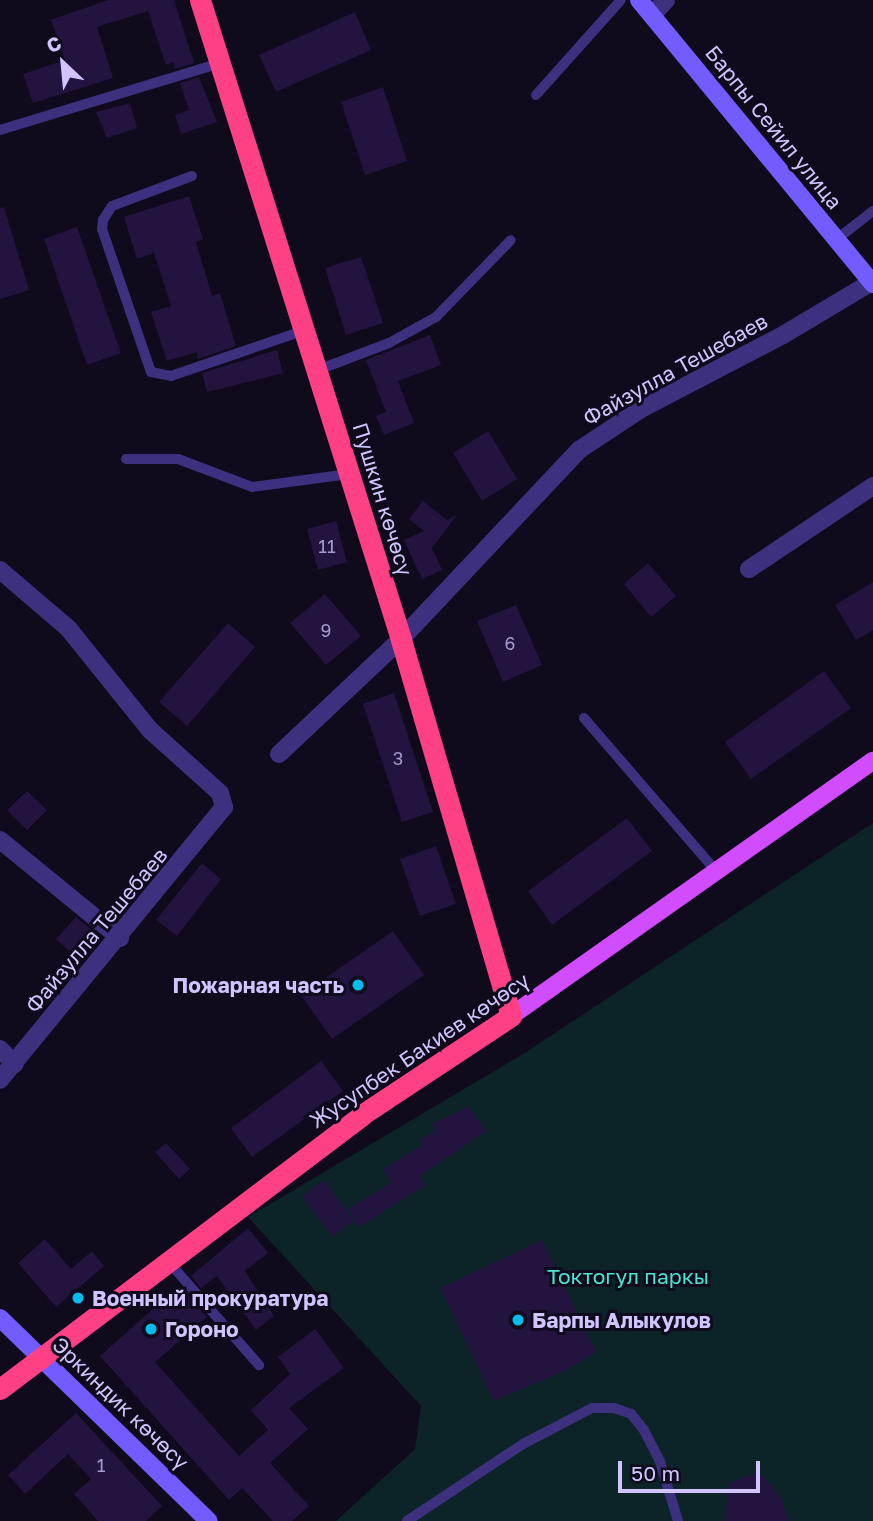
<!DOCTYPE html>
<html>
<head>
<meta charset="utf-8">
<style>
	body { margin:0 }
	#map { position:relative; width:873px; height:1521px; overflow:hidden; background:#0f0a1c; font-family:"Golos Text",sans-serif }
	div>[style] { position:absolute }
	.green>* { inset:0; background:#0c2427 }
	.building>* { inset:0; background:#22143f }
	.lane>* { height:10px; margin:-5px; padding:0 5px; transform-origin:5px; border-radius:5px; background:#3d317f }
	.street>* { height:18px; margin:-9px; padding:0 9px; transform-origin:9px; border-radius:9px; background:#3d317f }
	.secondary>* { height:18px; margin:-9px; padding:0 9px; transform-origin:9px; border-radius:9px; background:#735cff }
	.primary>* { height:18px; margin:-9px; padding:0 9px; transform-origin:9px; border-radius:9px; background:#d14cff }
	.highway>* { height:21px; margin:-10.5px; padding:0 10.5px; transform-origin:10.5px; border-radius:10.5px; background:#ff4085 }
	.dots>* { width:19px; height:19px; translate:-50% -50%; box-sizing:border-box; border:4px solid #0f0a1c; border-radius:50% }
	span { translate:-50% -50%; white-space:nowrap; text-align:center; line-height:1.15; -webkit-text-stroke:6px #0f0a1c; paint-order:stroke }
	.number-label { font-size:18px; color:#a699cf }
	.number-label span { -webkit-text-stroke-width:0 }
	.street-label { font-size:21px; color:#d2c5ff }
	.poi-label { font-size:21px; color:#d2c5ff; font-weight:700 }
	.right { translate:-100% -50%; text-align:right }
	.left { translate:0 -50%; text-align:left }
	.park-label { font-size:21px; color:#48e7d2 }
	.north { position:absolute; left:28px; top:28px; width:70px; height:70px; -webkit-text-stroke:5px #0f0a1c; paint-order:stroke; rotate:334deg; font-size:19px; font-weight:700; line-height:28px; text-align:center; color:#d2c5ff }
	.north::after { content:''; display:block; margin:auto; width:24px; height:32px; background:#d2c5ff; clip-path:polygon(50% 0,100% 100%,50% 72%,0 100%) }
	.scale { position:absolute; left:618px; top:1461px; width:142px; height:32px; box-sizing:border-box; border:4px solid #d2c5ff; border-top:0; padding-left:9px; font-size:21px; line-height:24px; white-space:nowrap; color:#d2c5ff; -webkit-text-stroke:5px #0f0a1c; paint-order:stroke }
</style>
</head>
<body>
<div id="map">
	<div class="green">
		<div style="clip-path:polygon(873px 823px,873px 1521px,336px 1521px,415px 1449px,421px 1406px,248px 1217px,523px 1054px)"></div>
	</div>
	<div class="building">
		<div style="clip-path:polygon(108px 0,174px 0,194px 63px,175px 69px,173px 62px,166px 65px,148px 11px,97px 27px,113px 78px,33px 103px,23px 74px,65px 60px,51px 20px)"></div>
		<div style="clip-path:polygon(355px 12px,371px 50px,276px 92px,259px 55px)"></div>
		<div style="clip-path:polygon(199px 77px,217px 122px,181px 134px,175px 115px,189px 110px,180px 83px)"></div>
		<div style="clip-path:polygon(383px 87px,407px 161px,365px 175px,341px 102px)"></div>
		<div style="clip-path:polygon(130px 103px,137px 128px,107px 138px,96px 112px)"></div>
		<div style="clip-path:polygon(189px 196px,203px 239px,196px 242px,212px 296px,220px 293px,236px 346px,198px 359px,197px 352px,167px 361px,151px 312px,171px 306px,154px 253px,137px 259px,124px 217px)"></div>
		<div style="clip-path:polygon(4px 207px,29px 290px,0 299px,0 208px)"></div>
		<div style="clip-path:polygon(77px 227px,121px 353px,87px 365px,44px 239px)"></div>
		<div style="clip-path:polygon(361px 257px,383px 323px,346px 335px,325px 268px)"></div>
		<div style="clip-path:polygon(430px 335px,441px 365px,398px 381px,414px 423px,384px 435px,376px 416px,386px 412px,366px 360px)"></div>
		<div style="clip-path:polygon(277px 350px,283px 373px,207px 392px,202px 373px)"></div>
		<div style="clip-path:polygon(488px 431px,517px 479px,482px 501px,453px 453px)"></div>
		<div style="clip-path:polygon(423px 501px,447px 520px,457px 515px,432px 548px,442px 570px,422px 579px,404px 540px,424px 531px,409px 519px)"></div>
		<div style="clip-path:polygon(336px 521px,347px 562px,318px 570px,307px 529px)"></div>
		<div style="clip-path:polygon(648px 563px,676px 596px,651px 617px,624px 584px)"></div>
		<div style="clip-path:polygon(873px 582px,873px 630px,856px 640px,835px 605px)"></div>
		<div style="clip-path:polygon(325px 594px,361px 636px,326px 665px,290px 623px)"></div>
		<div style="clip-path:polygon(516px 605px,542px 665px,503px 682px,477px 621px)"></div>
		<div style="clip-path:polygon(228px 623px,255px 647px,187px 726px,159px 702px)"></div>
		<div style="clip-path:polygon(824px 671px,851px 708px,751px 779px,725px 742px)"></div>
		<div style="clip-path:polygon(394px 693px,433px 812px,402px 822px,363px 704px)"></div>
		<div style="clip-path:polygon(27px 791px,47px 810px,27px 830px,7px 810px)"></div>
		<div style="clip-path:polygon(627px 818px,652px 851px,552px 925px,528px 891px)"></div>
		<div style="clip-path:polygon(436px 846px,456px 904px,420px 916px,400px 859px)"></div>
		<div style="clip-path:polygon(202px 863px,221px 879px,177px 936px,156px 920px)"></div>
		<div style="clip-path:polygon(76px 917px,99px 936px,78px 959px,56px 939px)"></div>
		<div style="clip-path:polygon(393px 931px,424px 975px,332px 1039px,301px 995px)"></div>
		<div style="clip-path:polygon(321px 1061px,343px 1091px,252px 1157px,231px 1128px)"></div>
		<div style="clip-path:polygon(469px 1106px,486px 1131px,420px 1176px,426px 1185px,359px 1227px,348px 1209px,391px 1183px,383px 1169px,422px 1145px,419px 1141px,436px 1129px,432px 1124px)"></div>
		<div style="clip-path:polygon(166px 1143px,190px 1169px,179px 1179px,155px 1152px)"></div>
		<div style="clip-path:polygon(324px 1180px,354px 1221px,332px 1237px,302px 1196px)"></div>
		<div style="clip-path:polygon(248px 1228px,268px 1253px,245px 1271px,274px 1316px,256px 1330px,217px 1276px,201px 1288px,191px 1276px)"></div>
		<div style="clip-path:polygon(45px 1239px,71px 1269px,92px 1251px,104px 1266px,56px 1307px,18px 1263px)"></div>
		<div style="clip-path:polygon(542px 1240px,596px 1352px,566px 1370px,494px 1401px,440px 1288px)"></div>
		<div style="clip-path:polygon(179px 1286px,207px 1317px,155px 1362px,239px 1456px,268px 1430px,251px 1410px,290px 1374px,278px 1357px,315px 1329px,344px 1368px,289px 1408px,308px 1429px,270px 1463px,309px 1506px,292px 1521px,273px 1521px,242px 1488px,229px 1500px,100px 1356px)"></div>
		<div style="clip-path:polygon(76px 1413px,162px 1506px,146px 1521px,98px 1521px,74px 1494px,91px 1479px,68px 1454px,25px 1494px,8px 1475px)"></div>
		<div style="clip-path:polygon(762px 1475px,781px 1498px,789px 1521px,724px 1521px,729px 1484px,746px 1476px)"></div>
	</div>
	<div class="lane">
		<div style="left:536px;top:95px;width:127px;rotate:-48.2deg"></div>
		<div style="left:0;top:130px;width:230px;rotate:-16.9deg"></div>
		<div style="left:192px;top:176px;width:85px;rotate:159.4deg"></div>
		<div style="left:112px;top:206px;width:17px;rotate:123deg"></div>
		<div style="left:103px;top:220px;width:9px;rotate:96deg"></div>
		<div style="left:102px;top:229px;width:151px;rotate:71.1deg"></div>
		<div style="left:151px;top:372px;width:20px;rotate:11deg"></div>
		<div style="left:171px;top:376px;width:142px;rotate:-18.9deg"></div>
		<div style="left:837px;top:239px;width:46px;rotate:-37.9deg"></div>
		<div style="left:318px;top:370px;width:76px;rotate:-20.8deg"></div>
		<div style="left:389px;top:343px;width:54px;rotate:-29deg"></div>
		<div style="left:436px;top:317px;width:107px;rotate:-45.8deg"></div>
		<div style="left:126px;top:459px;width:52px"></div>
		<div style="left:178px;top:459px;width:79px;rotate:20.7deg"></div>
		<div style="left:252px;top:487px;width:98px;rotate:-7.6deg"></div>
		<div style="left:584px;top:718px;width:202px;rotate:49.2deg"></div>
		<div style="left:167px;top:1260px;width:140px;rotate:48.8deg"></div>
		<div style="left:407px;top:1521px;width:139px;rotate:-33.6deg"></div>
		<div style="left:523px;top:1444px;width:78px;rotate:-27.6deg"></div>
		<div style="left:592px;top:1408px;width:22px"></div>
		<div style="left:614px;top:1408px;width:18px;rotate:19deg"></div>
		<div style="left:631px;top:1414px;width:21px;rotate:51deg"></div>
		<div style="left:644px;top:1430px;width:36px;rotate:63deg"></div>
		<div style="left:660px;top:1462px;width:62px;rotate:73deg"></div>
	</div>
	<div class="street">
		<div style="left:653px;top:14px;width:19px;rotate:-47deg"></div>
		<div style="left:749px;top:569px;width:149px;rotate:-33.8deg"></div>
		<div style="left:0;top:570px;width:89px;rotate:40.5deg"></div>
		<div style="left:68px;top:628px;width:131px;rotate:51.2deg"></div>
		<div style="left:150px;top:730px;width:94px;rotate:42deg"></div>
		<div style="left:220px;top:793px;width:15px;rotate:74deg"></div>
		<div style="left:224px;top:807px;width:353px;rotate:129.4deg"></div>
		<div style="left:279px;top:754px;width:168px;rotate:-43.3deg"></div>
		<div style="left:401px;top:639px;width:260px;rotate:-46.7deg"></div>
		<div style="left:579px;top:450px;width:74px;rotate:-33.5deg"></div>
		<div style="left:641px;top:409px;width:160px;rotate:-27.5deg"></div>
		<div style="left:783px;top:335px;width:104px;rotate:-30.8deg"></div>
		<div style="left:0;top:840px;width:155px;rotate:39.2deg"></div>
		<div style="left:0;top:1049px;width:21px;rotate:45deg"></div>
	</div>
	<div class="secondary">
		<div style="left:639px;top:0;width:368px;rotate:50.5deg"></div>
		<div style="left:0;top:1318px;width:291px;rotate:44.2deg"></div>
	</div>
	<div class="primary">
		<div style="left:511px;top:1016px;width:443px;rotate:-35.2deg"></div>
	</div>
	<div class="highway">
		<div style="left:0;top:1389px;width:455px;rotate:-37.1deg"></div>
		<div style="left:363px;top:1114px;width:178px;rotate:-33.5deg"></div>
		<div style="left:511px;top:1016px;width:393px;rotate:-106.3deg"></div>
		<div style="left:401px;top:639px;width:670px;rotate:-107.46deg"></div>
	</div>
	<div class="dots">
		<div style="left:358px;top:985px;background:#00bcf0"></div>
		<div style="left:78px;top:1298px;background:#00bcf0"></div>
		<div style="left:518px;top:1320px;background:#00bcf0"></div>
		<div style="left:151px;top:1329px;background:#00bcf0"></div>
	</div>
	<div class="number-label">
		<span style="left:327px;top:546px">11</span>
		<span style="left:326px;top:630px">9</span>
		<span style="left:510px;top:643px">6</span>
		<span style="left:398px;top:758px">3</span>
		<span style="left:101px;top:1465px">1</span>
	</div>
	<div class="street-label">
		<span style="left:774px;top:127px;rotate:51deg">Барпы Сейил улица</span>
		<span style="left:675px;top:369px;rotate:-29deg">Файзулла Тешебаев</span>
		<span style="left:383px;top:499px;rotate:73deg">Пушкин көчөсү</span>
		<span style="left:96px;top:930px;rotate:-50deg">Файзулла Тешебаев</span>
		<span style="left:419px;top:1050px;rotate:-34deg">Жусупбек Бакиев көчөсү</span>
		<span style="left:121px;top:1403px;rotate:44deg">Эркиндик көчөсү</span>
	</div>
	<div class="poi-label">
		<span class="right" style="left:344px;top:985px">Пожарная часть</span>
		<span class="left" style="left:92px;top:1298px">Военный прокуратура</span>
		<span class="left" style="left:532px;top:1320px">Барпы Алыкулов</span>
		<span class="left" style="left:165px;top:1329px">Гороно</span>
	</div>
	<div class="park-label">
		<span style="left:628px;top:1276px">Токтогул паркы</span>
	</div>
	<div class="north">С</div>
	<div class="scale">50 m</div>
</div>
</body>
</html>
